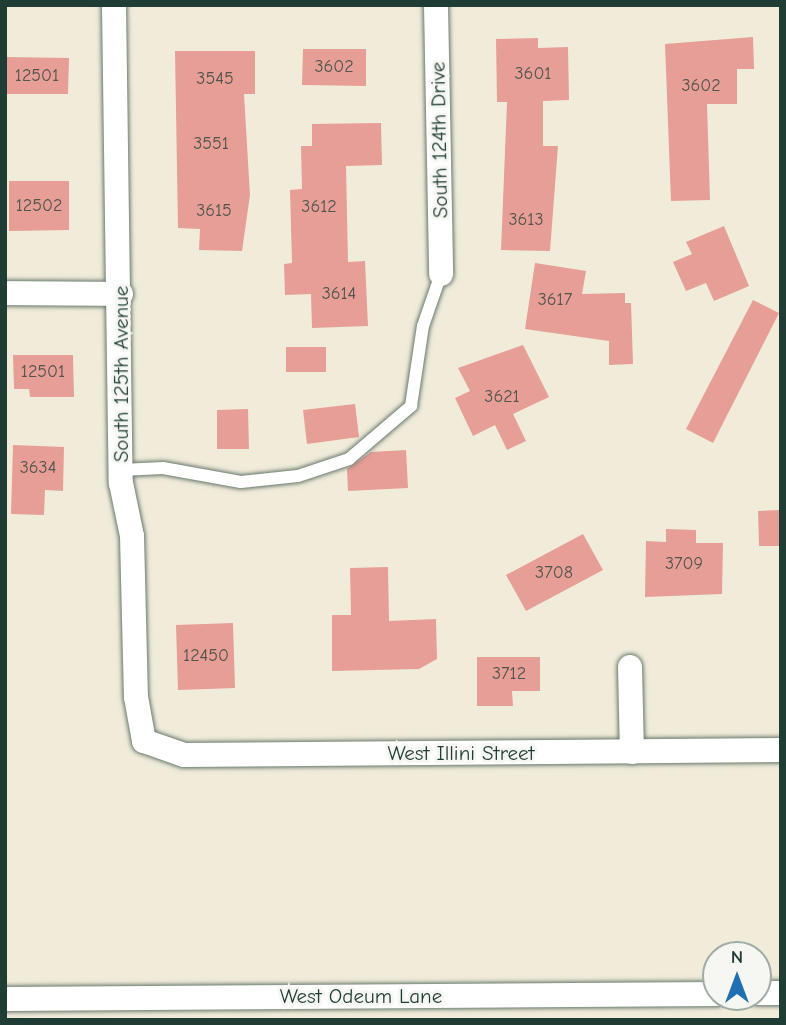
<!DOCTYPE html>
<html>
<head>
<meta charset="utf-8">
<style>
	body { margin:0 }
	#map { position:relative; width:786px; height:1025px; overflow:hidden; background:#f1ecda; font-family:"Comic Neue",sans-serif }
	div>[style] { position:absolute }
	.building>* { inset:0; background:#e69e96 }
	.roads { filter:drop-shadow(0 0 2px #687a6e) drop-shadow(0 0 2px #687a6e) }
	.lane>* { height:12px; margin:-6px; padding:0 6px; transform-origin:6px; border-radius:6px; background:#fff }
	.street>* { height:24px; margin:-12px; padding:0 12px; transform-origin:12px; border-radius:12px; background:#fff }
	span { translate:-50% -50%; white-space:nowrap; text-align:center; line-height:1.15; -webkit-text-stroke:6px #f6f6f2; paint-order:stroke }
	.number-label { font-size:18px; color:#51554c }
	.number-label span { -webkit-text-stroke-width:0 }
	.street-label { font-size:21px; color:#1f3d34 }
	.frame { position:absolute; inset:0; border:7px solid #1f3d34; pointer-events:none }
	.north { position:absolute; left:702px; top:941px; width:70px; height:70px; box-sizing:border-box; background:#f6f6f2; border:2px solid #a0aca6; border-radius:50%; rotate:0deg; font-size:19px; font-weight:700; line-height:28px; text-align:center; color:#1f3d34 }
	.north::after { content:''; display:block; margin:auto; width:24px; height:32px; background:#1f6fb2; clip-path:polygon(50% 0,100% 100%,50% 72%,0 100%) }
</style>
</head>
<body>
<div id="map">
	<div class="building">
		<div style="clip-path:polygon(753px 37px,754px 69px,737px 69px,737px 104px,707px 104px,710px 200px,671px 201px,665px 44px)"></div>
		<div style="clip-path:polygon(538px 38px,538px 48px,568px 47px,569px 100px,543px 101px,543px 146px,558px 146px,550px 251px,501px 250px,507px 102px,497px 102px,496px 39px)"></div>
		<div style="clip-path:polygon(303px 49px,366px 49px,366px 86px,302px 85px)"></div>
		<div style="clip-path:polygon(175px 51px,255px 51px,255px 94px,244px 94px,250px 195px,242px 251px,199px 250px,200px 229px,178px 228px)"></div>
		<div style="clip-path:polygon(5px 57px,69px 58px,68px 94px,5px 94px)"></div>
		<div style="clip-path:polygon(381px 123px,382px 165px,346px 166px,348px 262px,365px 261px,368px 326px,312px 328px,311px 294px,285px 295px,284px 264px,292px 263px,290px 190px,302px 189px,301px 146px,312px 146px,312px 124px)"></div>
		<div style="clip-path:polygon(9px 181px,69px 181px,69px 230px,9px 231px)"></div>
		<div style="clip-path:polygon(724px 226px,749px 286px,714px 301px,706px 283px,686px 291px,673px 262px,692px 254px,686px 242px)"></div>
		<div style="clip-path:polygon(535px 263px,586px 271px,582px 294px,625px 293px,625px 303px,631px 303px,633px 364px,609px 365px,609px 341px,525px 329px)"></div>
		<div style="clip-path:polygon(753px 300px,779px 313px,713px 443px,686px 429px)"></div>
		<div style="clip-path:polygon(523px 345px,549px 397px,513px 414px,526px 441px,507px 450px,495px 425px,473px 436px,455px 398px,470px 391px,458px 368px)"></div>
		<div style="clip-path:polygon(286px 347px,326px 347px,326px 372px,286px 372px)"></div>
		<div style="clip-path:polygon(13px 355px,73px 355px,74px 397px,30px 397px,29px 389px,14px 389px)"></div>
		<div style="clip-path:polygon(355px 404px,359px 437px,307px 444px,303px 410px)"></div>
		<div style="clip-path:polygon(248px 409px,249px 449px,217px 449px,217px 410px)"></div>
		<div style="clip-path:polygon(13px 445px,64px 447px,63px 491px,45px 490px,44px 515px,11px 514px)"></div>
		<div style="clip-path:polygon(406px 450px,408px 488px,348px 491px,347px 469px,371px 452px)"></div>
		<div style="clip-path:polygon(781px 510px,781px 546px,759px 546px,758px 511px)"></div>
		<div style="clip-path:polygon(666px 529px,696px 530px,696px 543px,723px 543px,722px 594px,645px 597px,646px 541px,666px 542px)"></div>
		<div style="clip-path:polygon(583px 534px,603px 570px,526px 611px,506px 575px)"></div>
		<div style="clip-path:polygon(388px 567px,389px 621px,436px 619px,437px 659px,419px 669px,332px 671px,332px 615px,351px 615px,350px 568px)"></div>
		<div style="clip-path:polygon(233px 623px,235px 688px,178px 690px,176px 625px)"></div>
		<div style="clip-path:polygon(477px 657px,540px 657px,540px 691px,512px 691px,513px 706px,477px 706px)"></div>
	</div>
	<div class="roads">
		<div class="lane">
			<div style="left:121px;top:470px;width:42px;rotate:-2.7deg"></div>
			<div style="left:163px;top:468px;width:79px;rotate:10.2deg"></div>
			<div style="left:241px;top:482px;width:57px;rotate:-6deg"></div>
			<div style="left:298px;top:476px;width:54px;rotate:-18.4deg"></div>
			<div style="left:349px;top:459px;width:82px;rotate:-40.5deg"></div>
			<div style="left:411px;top:406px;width:81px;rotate:-81.5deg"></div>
			<div style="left:423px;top:326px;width:55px;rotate:-70.9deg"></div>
		</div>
		<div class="street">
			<div style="left:114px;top:5px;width:478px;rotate:89.2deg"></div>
			<div style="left:121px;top:483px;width:54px;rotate:78.3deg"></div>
			<div style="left:132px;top:536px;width:161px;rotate:88.6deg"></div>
			<div style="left:136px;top:697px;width:45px;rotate:79.7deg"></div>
			<div style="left:144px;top:741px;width:42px;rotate:19.3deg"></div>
			<div style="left:184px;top:755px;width:597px;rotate:-0.48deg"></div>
			<div style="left:436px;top:5px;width:269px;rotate:88.9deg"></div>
			<div style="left:5px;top:293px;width:116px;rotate:0.5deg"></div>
			<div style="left:630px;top:667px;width:85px;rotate:88.7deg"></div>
			<div style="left:758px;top:993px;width:23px"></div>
			<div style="left:5px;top:999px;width:711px;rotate:-0.4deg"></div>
		</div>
	</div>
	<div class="number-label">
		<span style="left:334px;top:67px">3602</span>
		<span style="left:533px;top:74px">3601</span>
		<span style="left:37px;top:76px">12501</span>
		<span style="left:215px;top:79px">3545</span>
		<span style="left:701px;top:86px">3602</span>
		<span style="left:211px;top:144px">3551</span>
		<span style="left:39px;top:206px">12502</span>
		<span style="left:319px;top:207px">3612</span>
		<span style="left:214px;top:211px">3615</span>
		<span style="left:526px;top:220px">3613</span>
		<span style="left:339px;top:294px">3614</span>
		<span style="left:555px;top:300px">3617</span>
		<span style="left:43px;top:372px">12501</span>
		<span style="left:502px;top:397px">3621</span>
		<span style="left:38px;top:468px">3634</span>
		<span style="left:684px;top:564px">3709</span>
		<span style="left:554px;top:573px">3708</span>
		<span style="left:206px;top:656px">12450</span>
		<span style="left:509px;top:674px">3712</span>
	</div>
	<div class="street-label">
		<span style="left:439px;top:140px;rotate:-91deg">South 124th Drive</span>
		<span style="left:121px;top:374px;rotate:-90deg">South 125th Avenue</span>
		<span style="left:461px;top:753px">West Illini Street</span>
		<span style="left:361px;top:996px">West Odeum Lane</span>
	</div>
	<div class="frame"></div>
	<div class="north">N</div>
</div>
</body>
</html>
